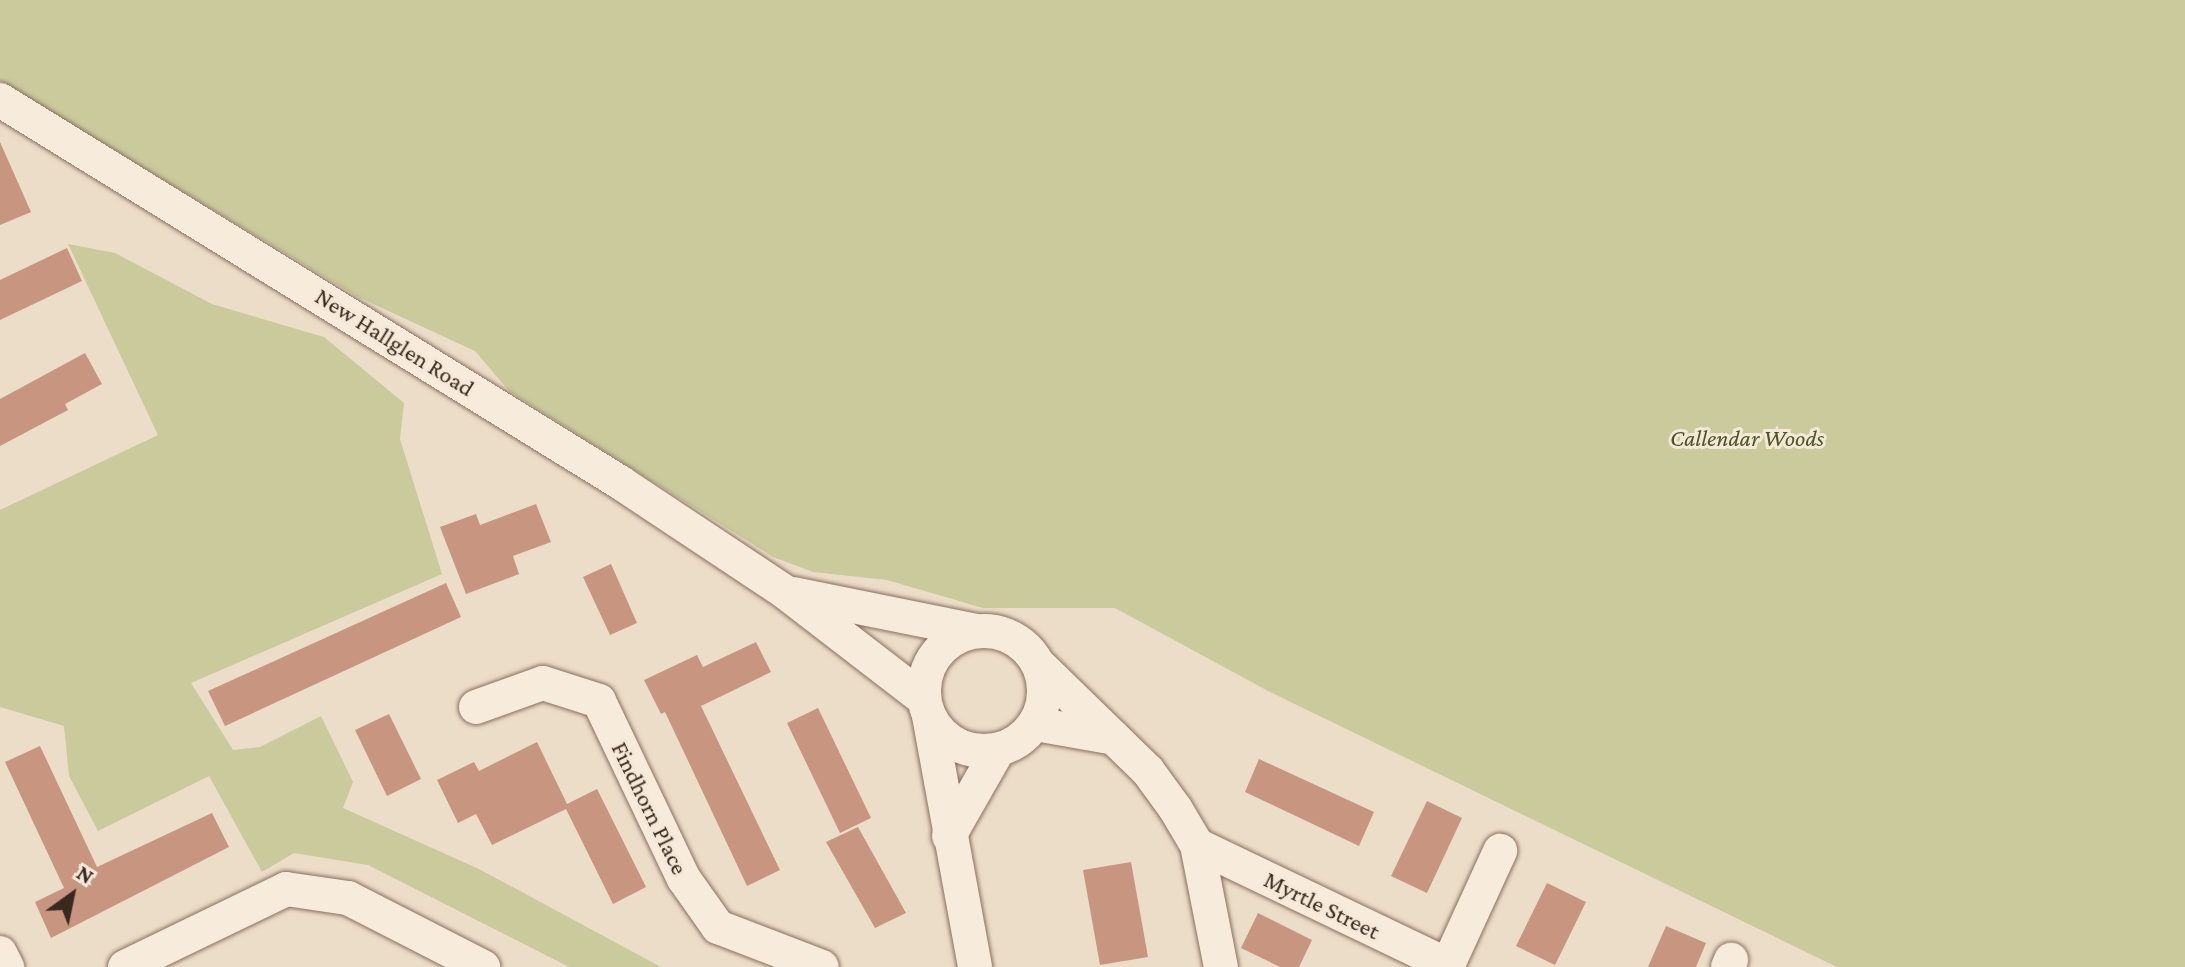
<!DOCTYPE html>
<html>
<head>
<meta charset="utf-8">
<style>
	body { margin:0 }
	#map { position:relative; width:2185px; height:967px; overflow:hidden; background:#ecddc8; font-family:"Crimson Pro",serif }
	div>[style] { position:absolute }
	.green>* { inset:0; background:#caca9c }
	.building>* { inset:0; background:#c89580 }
	.roads { filter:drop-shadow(0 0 2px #886f5e) drop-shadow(0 0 2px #886f5e) }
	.minor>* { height:34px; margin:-17px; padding:0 17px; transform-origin:17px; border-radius:17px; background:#f7ebdb }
	.minor>.ring { margin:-17px; padding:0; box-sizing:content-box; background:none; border:34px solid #f7ebdb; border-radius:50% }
	span { translate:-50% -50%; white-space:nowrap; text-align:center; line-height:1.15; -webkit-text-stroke:6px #f4e8d7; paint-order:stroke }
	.street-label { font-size:24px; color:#392921 }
	.park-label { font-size:24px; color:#4e5428; font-style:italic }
	.north { position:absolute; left:32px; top:855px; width:80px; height:80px; -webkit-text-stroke:6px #f4e8d7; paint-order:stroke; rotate:33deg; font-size:22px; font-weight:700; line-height:32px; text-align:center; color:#392921 }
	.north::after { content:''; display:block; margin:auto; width:28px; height:36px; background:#392921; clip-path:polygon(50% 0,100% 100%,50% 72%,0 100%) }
</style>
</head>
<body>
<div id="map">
	<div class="green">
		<div style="clip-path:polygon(0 0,2185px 0,2185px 967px,1837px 967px,1270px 692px,1115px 608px,983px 608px,887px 580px,813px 572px,773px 557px,509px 391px,475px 351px,358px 297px,0 81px)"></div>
		<div style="clip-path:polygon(68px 244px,115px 253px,212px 304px,324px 337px,404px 403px,400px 439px,442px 574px,191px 683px,233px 750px,260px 747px,321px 716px,353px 782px,343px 808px,479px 869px,661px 967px,569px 967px,368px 865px,294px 853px,262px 872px,209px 776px,98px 831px,69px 776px,64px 726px,0 707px,0 510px,158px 435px)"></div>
	</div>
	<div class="building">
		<div style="clip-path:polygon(0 142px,31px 212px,0 225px)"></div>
		<div style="clip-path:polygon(67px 248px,82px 281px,0 320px,0 280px)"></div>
		<div style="clip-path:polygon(85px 353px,102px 384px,65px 404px,68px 410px,0 446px,0 399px)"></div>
		<div style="clip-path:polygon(536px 504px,551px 542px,513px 556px,519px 574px,466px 594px,440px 527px,476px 514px,480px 525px)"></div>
		<div style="clip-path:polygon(611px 564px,637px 623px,610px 635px,583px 577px)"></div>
		<div style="clip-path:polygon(446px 583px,461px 617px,225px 726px,208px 691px)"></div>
		<div style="clip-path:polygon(756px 642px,771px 672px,701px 706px,780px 870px,747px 886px,665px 712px,661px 714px,644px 680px,697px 655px,703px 667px)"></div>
		<div style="clip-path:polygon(818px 708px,871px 818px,840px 833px,787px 723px)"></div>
		<div style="clip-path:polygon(389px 714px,421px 779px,387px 796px,355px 730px)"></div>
		<div style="clip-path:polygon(537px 742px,567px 804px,597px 789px,646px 887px,613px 904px,566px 809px,492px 845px,476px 814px,458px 823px,437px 780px,474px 762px,479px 771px)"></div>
		<div style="clip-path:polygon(40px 746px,97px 867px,212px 813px,229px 847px,51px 938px,35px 902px,64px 888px,5px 762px)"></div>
		<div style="clip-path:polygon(1259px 759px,1374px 812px,1359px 846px,1245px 792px)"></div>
		<div style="clip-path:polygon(1427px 801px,1462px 818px,1427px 893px,1391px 876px)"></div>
		<div style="clip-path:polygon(858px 827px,906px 913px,875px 928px,826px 842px)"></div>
		<div style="clip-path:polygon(1131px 862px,1148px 957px,1100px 965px,1083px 870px)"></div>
		<div style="clip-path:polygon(1547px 883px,1586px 902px,1555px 965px,1516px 946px)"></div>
		<div style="clip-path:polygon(1258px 913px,1312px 940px,1299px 967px,1280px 967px,1241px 948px)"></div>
		<div style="clip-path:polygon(1666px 926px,1706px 943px,1696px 967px,1648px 967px)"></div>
	</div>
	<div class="roads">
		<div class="minor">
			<div style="left:0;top:100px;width:730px;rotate:31.66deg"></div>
			<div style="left:621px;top:483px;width:197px;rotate:33.6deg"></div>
			<div style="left:785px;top:592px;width:175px;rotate:37.6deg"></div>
			<div style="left:793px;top:594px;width:188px;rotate:11.4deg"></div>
			<div class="ring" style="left:924px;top:631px;width:86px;height:86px"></div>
			<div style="left:1039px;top:665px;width:152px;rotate:44.2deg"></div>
			<div style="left:1148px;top:771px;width:46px;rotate:53.9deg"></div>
			<div style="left:1175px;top:808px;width:43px;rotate:59.3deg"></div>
			<div style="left:1197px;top:845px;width:124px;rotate:78.9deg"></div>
			<div style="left:476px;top:707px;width:71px;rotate:-19.7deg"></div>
			<div style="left:543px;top:683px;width:59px;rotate:17.8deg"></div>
			<div style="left:599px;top:701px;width:197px;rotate:64.5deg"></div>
			<div style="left:684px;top:879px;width:59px;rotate:54.7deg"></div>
			<div style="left:718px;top:927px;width:111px;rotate:21deg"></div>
			<div style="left:929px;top:716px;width:255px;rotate:79.6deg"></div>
			<div style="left:1035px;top:724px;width:80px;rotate:10deg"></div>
			<div style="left:949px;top:836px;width:99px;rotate:-60.3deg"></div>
			<div style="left:1197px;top:845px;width:278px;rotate:25.6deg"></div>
			<div style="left:0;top:953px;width:16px;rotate:63deg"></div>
			<div style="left:125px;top:967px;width:179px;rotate:-25.8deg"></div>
			<div style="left:286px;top:889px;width:63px;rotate:8.3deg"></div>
			<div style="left:348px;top:898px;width:152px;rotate:27.1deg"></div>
			<div style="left:1447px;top:967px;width:128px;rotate:-65.4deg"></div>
			<div style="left:1728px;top:967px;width:8px;rotate:-67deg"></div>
		</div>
	</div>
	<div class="street-label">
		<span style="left:395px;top:342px;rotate:32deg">New Hallglen Road</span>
		<span style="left:650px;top:808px;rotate:64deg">Findhorn Place</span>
		<span style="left:1322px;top:905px;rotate:26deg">Myrtle Street</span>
	</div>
	<div class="park-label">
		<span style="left:1747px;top:438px">Callendar Woods</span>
	</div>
	<div class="north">N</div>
</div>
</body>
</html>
